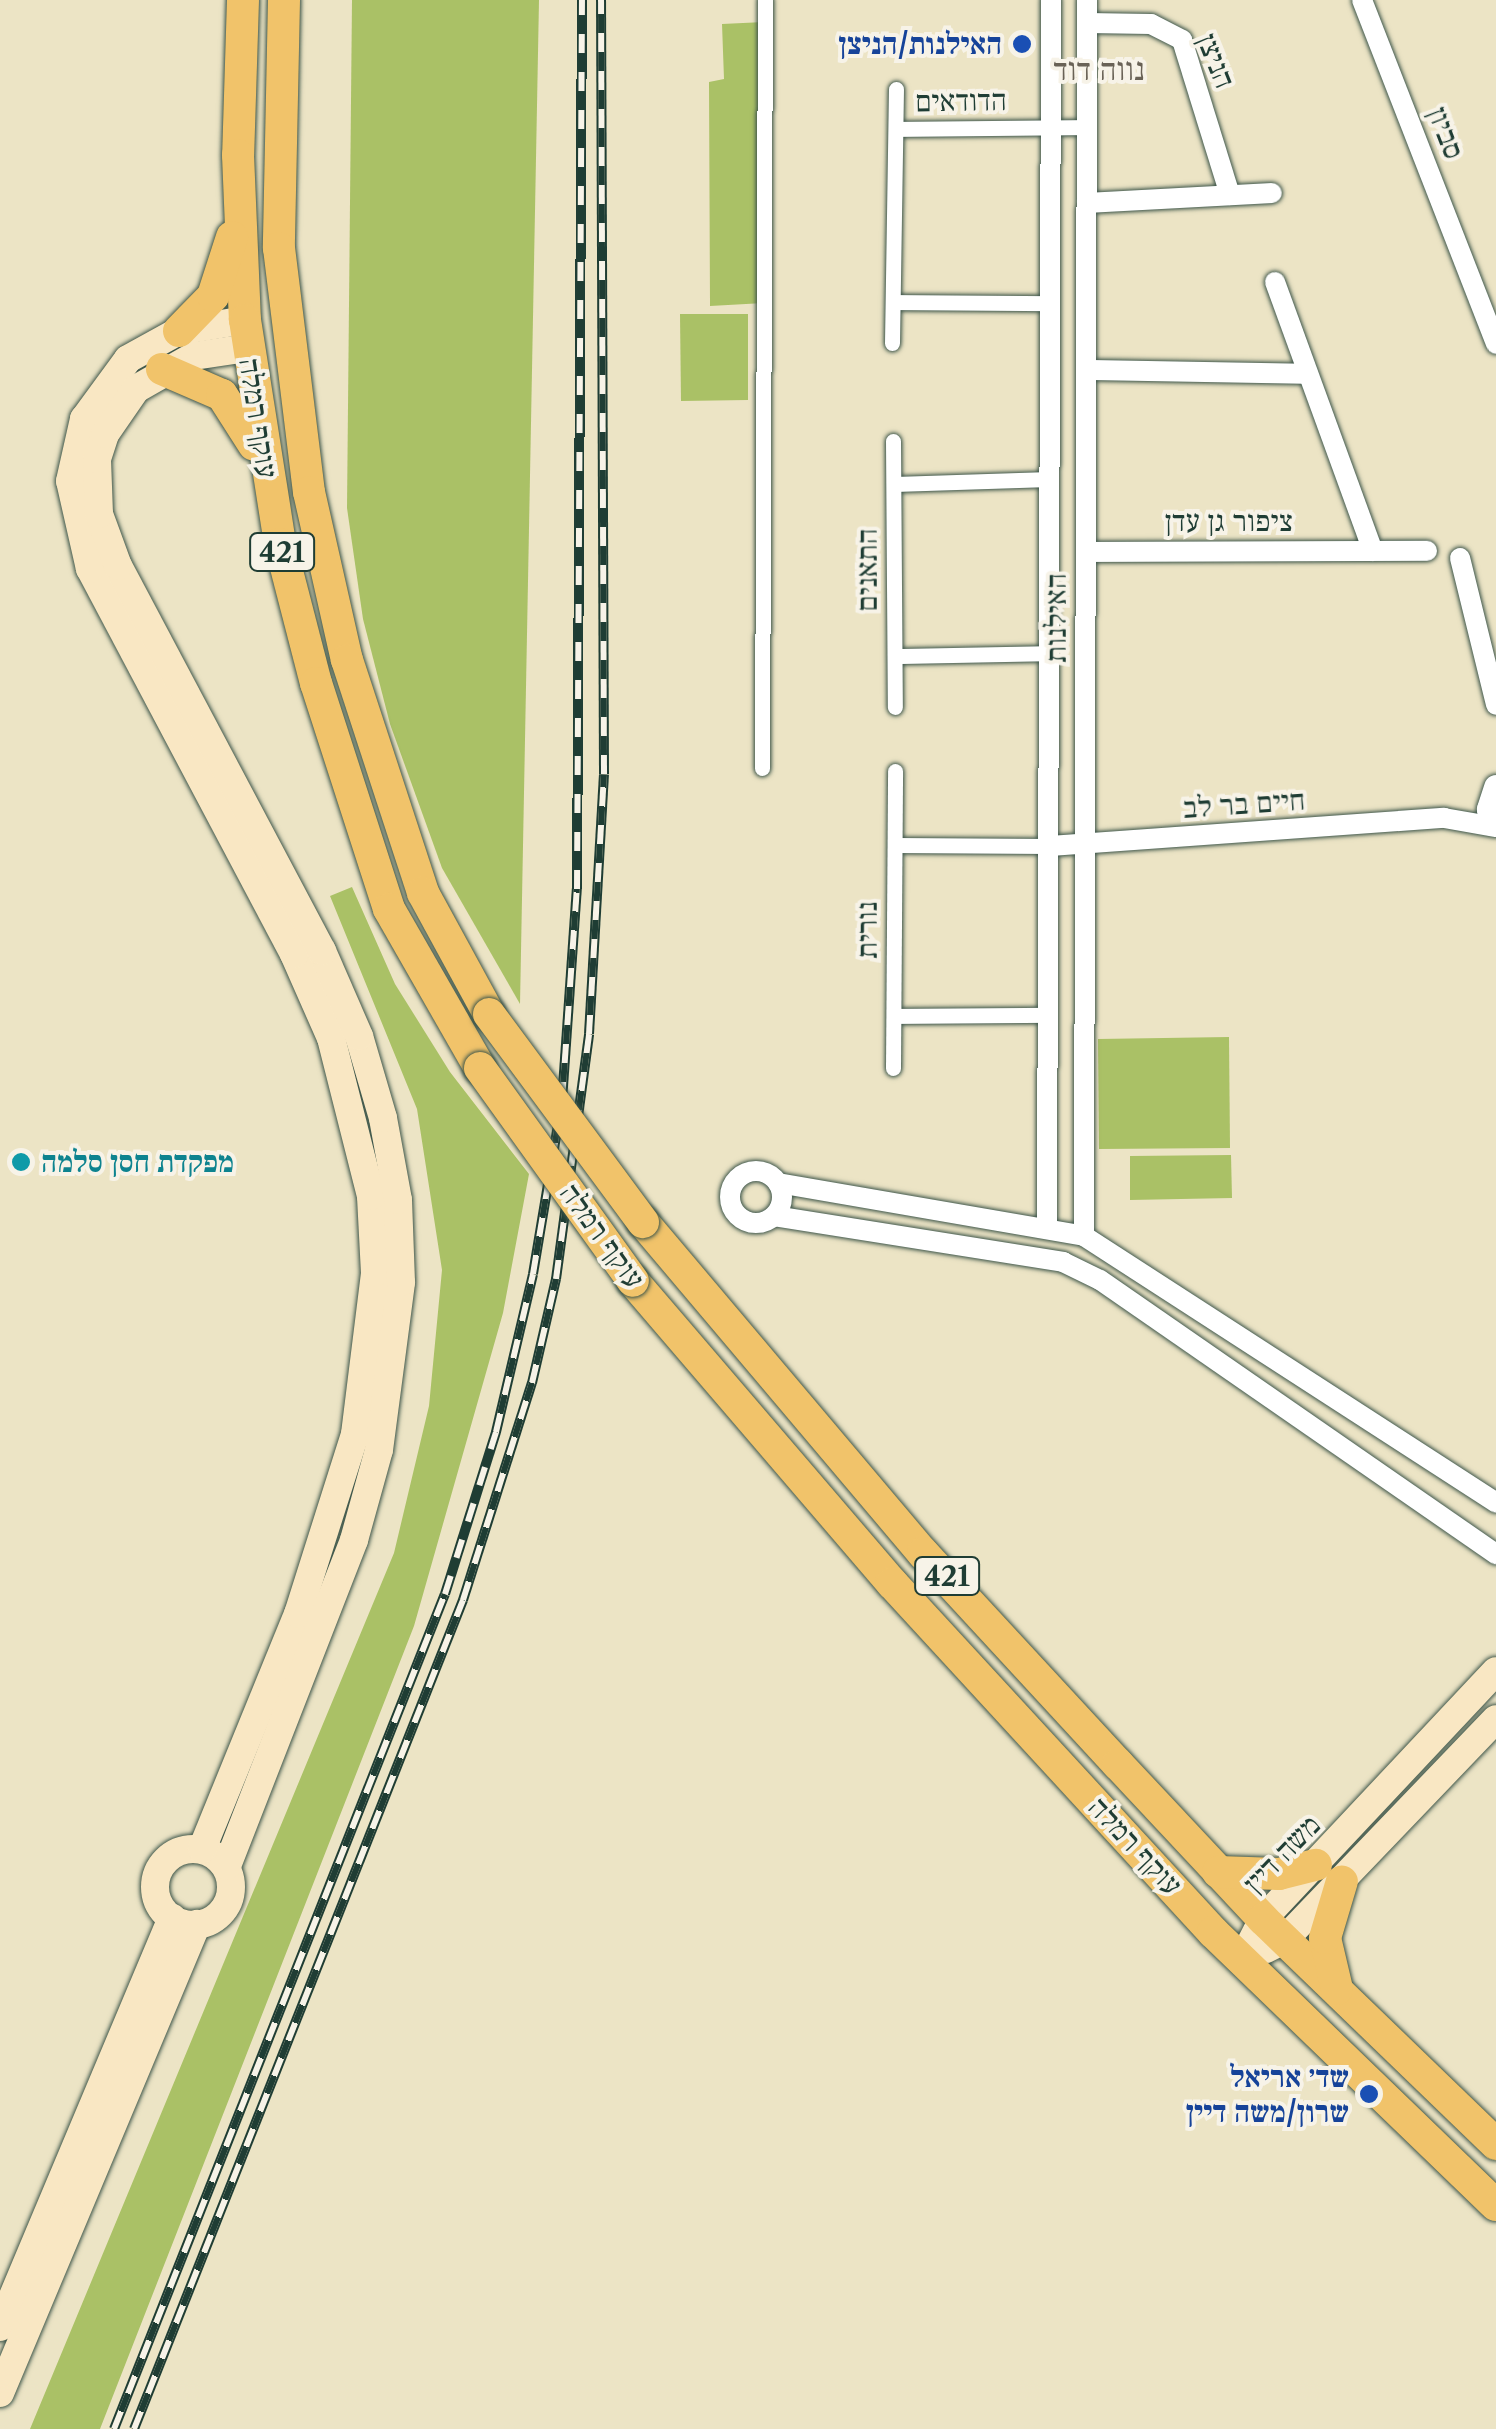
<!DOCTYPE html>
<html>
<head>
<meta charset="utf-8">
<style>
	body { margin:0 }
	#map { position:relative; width:1496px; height:2429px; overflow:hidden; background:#ece4c5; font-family:"Libre Caslon Text","Frank Ruhl Libre",serif }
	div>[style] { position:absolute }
	.green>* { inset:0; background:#aac166 }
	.roads { filter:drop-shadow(0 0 2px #3e564a) drop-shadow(0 0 2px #3e564a) }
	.pedestrian>* { height:15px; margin:-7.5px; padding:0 7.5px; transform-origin:7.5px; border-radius:7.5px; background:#fff }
	.minor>* { height:20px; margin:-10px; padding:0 10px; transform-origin:10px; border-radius:10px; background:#fff }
	.minor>.ring { margin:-10px; padding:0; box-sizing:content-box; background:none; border:20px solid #fff; border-radius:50% }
	.tertiary>* { height:25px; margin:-12.5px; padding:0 12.5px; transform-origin:12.5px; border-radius:12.5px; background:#fff }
	.secondary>* { height:28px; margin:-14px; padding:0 14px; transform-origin:14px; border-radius:14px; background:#f9e7c3 }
	.secondary>.ring { margin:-14px; padding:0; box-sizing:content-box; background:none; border:28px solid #f9e7c3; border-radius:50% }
	.primary>* { height:32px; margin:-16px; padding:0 16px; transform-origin:16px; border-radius:16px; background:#f1c36a }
	.rail>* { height:10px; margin-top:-5px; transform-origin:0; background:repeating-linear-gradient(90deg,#f7f3e8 0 19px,#1f3d34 0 38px); box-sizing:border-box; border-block:2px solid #1f3d34 }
	.bridges { filter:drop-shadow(0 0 2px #3e564a) drop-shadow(0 0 2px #3e564a) }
	.primary-bridge>* { height:32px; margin:-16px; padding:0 16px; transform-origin:16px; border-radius:16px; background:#f1c36a }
	.dots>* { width:28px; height:28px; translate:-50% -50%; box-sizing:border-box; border:5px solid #f7f3e8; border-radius:50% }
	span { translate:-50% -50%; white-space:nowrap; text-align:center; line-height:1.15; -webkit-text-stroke:8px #f7f3e8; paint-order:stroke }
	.shield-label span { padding:2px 8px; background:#f7f3e8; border:2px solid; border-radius:8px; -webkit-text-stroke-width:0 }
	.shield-label { font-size:28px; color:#1f3d34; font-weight:700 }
	.transit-label { font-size:30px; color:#164399; font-weight:700 }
	.right { translate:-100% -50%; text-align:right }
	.street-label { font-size:30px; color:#1f3d34 }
	.culture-label { font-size:30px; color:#0d838f; font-weight:700 }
	.left { translate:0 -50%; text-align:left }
	.neighbourhood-label { font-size:32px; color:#696256 }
</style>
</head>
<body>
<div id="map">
	<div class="green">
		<div style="clip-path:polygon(352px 0,539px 0,520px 1004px,442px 868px,390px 724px,363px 619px,347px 508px)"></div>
		<div style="clip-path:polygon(765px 22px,764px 303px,710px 306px,709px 82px,724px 79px,722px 24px)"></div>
		<div style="clip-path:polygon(680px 314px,748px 314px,748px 400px,681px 401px)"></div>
		<div style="clip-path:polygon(352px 887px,395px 984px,450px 1072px,529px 1174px,503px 1313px,414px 1626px,100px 2429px,30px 2429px,394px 1553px,429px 1406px,442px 1270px,417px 1109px,330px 896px)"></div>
		<div style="clip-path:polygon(1229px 1037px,1230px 1148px,1099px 1149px,1098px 1039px)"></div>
		<div style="clip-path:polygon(1231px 1155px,1232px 1198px,1130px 1200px,1130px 1156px)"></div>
	</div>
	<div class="roads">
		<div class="pedestrian">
			<div style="left:896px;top:129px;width:191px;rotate:-0.6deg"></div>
			<div style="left:893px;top:302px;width:157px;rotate:0.4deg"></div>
			<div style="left:892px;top:343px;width:254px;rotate:-89.1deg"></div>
			<div style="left:893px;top:441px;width:266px;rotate:89.6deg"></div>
			<div style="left:894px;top:484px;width:156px;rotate:-1.8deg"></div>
			<div style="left:895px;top:656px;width:155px;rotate:-1.1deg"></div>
			<div style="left:762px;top:768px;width:768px;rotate:-89.78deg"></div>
			<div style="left:895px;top:845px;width:155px;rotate:0.4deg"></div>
			<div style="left:894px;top:1016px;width:156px;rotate:-0.4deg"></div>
			<div style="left:893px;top:1068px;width:297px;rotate:-89.6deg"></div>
		</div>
		<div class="minor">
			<div style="left:1362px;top:0;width:369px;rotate:68.7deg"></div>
			<div style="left:1087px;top:23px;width:64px;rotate:0.9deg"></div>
			<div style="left:1151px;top:24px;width:35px;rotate:27deg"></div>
			<div style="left:1182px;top:40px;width:162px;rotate:72.8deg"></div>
			<div style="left:1087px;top:203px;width:185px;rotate:-3.1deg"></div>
			<div style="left:1275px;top:282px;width:286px;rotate:70deg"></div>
			<div style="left:1087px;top:370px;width:221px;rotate:1deg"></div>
			<div style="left:1086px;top:552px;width:341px;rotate:-0.2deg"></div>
			<div style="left:1460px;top:558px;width:151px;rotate:76.2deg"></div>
			<div style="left:1050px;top:846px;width:395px;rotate:-4.1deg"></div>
			<div style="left:1444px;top:818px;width:53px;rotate:9.8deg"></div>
			<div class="ring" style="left:730px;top:1171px;width:32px;height:32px"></div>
			<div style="left:778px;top:1183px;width:311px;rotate:9.8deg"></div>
			<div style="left:1084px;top:1236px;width:491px;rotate:32.9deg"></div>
			<div style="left:774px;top:1216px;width:293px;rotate:9deg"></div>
			<div style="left:1063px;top:1262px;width:41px;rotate:25.9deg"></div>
			<div style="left:1100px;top:1280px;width:482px;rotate:34.7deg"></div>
			<div style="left:1047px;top:1226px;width:1226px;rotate:-89.81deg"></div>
			<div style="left:1084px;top:1236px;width:1236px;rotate:-89.86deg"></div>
		</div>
		<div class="tertiary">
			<div style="left:1496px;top:787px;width:23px;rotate:108deg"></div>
			<div style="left:1489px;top:809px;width:16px;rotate:63deg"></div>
		</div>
		<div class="secondary">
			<div class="ring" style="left:155px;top:1849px;width:48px;height:48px"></div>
			<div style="left:202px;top:1849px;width:254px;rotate:-67.8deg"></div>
			<div style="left:298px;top:1614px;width:189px;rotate:-72.4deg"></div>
			<div style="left:355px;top:1434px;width:162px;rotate:-82.9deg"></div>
			<div style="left:375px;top:1273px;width:77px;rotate:-93deg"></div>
			<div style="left:371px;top:1196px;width:163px;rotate:-104.2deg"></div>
			<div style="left:331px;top:1038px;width:92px;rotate:-113.8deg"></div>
			<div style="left:294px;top:954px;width:436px;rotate:-117.9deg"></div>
			<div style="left:90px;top:569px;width:90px;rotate:-102.8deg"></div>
			<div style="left:70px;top:481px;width:64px;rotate:-77.3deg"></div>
			<div style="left:84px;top:419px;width:74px;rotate:-53.7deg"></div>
			<div style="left:128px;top:359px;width:58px;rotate:-28.8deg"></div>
			<div style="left:179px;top:331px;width:67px;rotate:-9.5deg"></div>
			<div style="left:227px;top:1866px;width:350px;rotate:-68.7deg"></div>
			<div style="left:354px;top:1540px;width:93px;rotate:-74.5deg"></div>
			<div style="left:379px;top:1450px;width:169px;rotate:-82.5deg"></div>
			<div style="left:401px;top:1282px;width:82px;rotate:-92.1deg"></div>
			<div style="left:398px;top:1200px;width:83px;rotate:-100.4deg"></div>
			<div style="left:383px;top:1118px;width:85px;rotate:-106.3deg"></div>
			<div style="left:359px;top:1036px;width:93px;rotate:-113.5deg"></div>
			<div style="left:322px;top:951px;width:436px;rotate:-117.9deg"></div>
			<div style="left:118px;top:566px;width:55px;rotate:-110.1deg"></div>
			<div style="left:99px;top:514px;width:55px;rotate:-92.1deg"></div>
			<div style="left:97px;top:459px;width:26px;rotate:-72deg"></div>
			<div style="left:105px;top:434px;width:55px;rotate:-55.4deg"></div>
			<div style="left:136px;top:389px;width:67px;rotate:-29.6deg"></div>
			<div style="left:194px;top:356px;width:54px;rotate:-8.6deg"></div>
			<div style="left:1266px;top:1949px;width:20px;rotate:-27deg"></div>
			<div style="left:1284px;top:1940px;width:306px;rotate:-46.2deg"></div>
			<div style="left:1242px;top:1960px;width:46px;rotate:-62.9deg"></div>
			<div style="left:1263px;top:1919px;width:340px;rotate:-46.8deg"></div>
			<div style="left:0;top:2327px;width:444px;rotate:-67.2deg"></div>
			<div style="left:0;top:2393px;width:509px;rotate:-67.22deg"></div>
		</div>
		<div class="primary">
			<div style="left:243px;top:0;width:155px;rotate:91.8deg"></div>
			<div style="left:238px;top:155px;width:165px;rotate:87.6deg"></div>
			<div style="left:245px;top:320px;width:227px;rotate:81.1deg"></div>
			<div style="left:280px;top:544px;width:144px;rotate:75.5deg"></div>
			<div style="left:316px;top:683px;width:237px;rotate:72.1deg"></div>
			<div style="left:389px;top:909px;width:183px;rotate:60.2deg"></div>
			<div style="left:284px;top:0;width:248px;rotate:91.2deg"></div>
			<div style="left:279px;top:248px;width:246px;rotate:83deg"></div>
			<div style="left:309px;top:492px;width:172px;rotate:77.3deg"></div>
			<div style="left:347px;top:660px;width:245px;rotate:71.9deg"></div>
			<div style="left:423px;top:893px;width:138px;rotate:61.4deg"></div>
			<div style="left:179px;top:331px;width:49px;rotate:-45.8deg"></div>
			<div style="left:213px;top:296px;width:62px;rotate:-72.1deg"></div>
			<div style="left:162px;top:369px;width:65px;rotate:23.4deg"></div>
			<div style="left:222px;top:395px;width:59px;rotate:57.4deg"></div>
			<div style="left:643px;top:1222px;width:434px;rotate:49.8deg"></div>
			<div style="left:923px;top:1553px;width:287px;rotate:47.3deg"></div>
			<div style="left:1118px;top:1764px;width:212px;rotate:46.9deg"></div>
			<div style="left:1263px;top:1919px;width:324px;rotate:44deg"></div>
			<div style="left:633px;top:1281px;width:398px;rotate:49.4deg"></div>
			<div style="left:892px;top:1583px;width:474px;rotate:47.4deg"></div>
			<div style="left:1213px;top:1932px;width:393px;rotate:44deg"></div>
			<div style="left:1218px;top:1872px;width:61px;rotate:1.9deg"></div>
			<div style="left:1279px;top:1874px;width:38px;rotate:-14deg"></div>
			<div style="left:1337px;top:1989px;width:52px;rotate:-103.2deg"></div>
			<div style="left:1325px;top:1938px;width:59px;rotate:-73.4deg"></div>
		</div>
	</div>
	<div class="rail">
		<div style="left:114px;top:2429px;width:898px;rotate:-68.38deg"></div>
		<div style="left:445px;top:1594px;width:170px;rotate:-72.5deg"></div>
		<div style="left:496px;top:1432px;width:162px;rotate:-76.8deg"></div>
		<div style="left:533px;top:1274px;width:175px;rotate:-80.5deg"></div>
		<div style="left:562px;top:1101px;width:213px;rotate:-86deg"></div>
		<div style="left:577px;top:889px;width:889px;rotate:-89.68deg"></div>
		<div style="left:134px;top:2429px;width:892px;rotate:-68.35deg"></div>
		<div style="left:463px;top:1600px;width:228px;rotate:-72.4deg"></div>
		<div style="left:532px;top:1383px;width:107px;rotate:-77deg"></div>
		<div style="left:556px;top:1279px;width:247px;rotate:-82.3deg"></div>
		<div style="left:589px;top:1034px;width:260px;rotate:-86.7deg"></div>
		<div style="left:604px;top:774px;width:774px;rotate:-90.22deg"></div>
	</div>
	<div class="bridges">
		<div class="primary-bridge">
			<div style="left:489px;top:1014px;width:259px;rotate:53.5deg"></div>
			<div style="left:480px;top:1068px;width:262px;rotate:54.3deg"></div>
		</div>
	</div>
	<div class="dots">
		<div style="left:1022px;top:44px;background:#1a4fb4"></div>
		<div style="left:21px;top:1162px;background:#0f9aa8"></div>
		<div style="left:1369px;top:2094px;background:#1a4fb4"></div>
	</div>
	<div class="shield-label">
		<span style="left:282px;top:552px">421</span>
		<span style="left:947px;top:1576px">421</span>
	</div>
	<div class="transit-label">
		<span class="right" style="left:1002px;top:44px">האילנות/הניצן</span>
		<span class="right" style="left:1349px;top:2094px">שד׳ אריאל<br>שרון/משה דיין</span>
	</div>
	<div class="street-label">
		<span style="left:1216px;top:61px;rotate:68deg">הניצן</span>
		<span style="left:961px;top:101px;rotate:-1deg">הדודאים</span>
		<span style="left:1446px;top:133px;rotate:69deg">סביון</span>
		<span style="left:258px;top:418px;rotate:81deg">עוקף רמלה</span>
		<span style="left:1229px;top:521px">ציפור גן עדן</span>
		<span style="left:867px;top:570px;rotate:-90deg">התאנים</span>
		<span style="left:1056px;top:618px;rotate:-90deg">האילנות</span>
		<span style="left:1244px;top:804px;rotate:-4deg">חיים בר לב</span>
		<span style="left:867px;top:930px;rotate:-90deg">נורית</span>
		<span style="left:602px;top:1236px;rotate:54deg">עוקף רמלה</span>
		<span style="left:1135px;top:1846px;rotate:47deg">עוקף רמלה</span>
		<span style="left:1282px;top:1854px;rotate:-46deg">משה דיין</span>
	</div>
	<div class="culture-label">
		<span class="left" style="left:41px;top:1162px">מפקדת חסן סלמה</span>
	</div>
	<div class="neighbourhood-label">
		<span style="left:1099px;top:69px">נווה דוד</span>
	</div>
</div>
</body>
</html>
